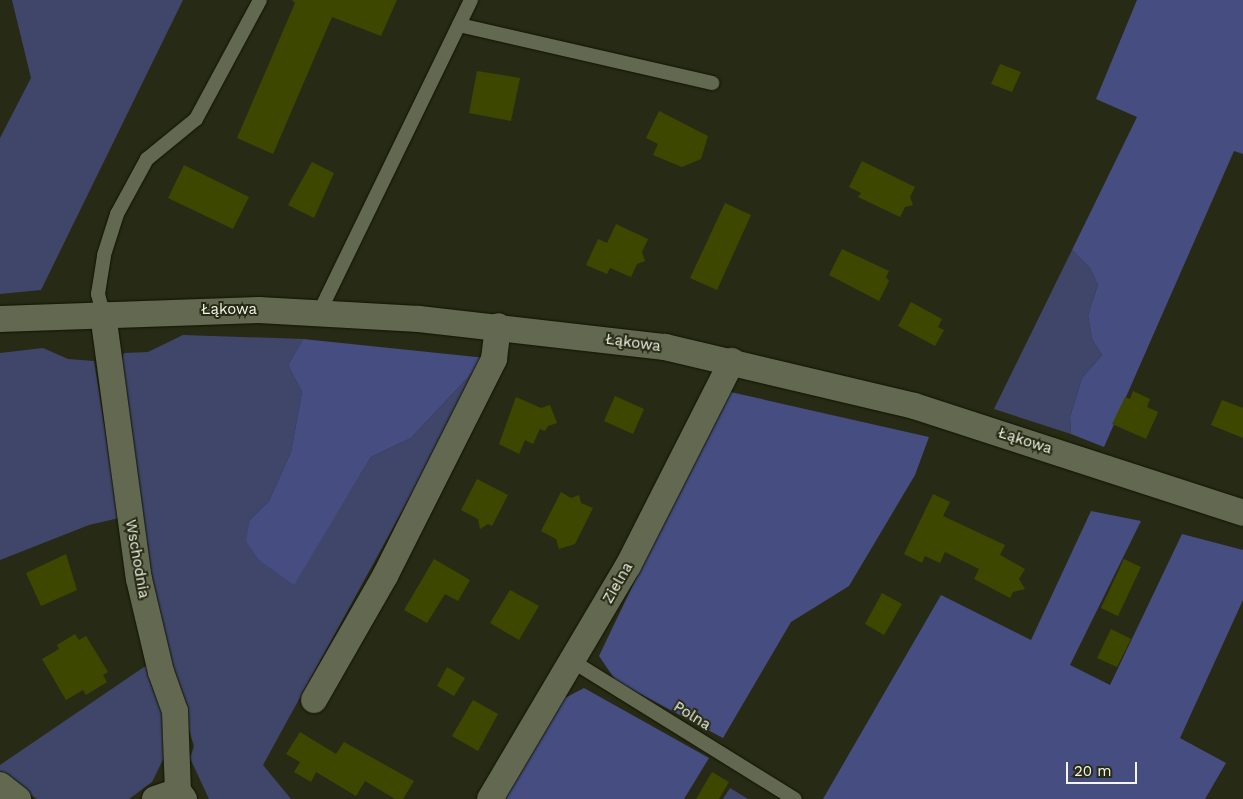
<!DOCTYPE html>
<meta charset="utf-8">
<style>
body{margin:0}
#map{position:relative;width:1243px;height:799px;overflow:hidden;background:#272b15;font-family:"Work Sans",sans-serif}
div>[style]{position:absolute}
.green>*{inset:0;background:#404669}
.forest>*{inset:0;background:#454d81}
.building>*{inset:0;background:#3e4700}
.roads{filter:drop-shadow(0 0 1px #101401) drop-shadow(0 0 1px #101401)}
.lane>*{height:14px;margin:-7px;padding:0 7px;transform-origin:7px;border-radius:7px;background:#636850}
.street>*{height:26px;margin:-13px;padding:0 13px;transform-origin:13px;border-radius:13px;background:#636850}
span{translate:-50% -50%;white-space:nowrap;text-align:center;line-height:1.15;-webkit-text-stroke:4px #272b15;paint-order:stroke}
.street-label{font-size:15px;color:#f3f6e8}
.scale{position:absolute;left:1066px;top:762px;width:71px;height:22px;box-sizing:border-box;border:2px solid #f3f6e8;border-top:0;padding-left:6px;font-size:15px;line-height:18px;white-space:nowrap;color:#f3f6e8;-webkit-text-stroke:4px #272b15;paint-order:stroke}
</style>
<div id="map">
<div class="green">
<i style="clip-path:polygon(12px 0,183px 0,41px 290px,0 294px,0 138px,31px 78px)"></i>
<i style="clip-path:polygon(1072px 250px,1090px 268px,1098px 285px,1088px 315px,1092px 339px,1102px 355px,1082px 378px,1070px 417px,1071px 434px,994px 409px)"></i>
<i style="clip-path:polygon(183px 335px,303px 339px,288px 365px,302px 392px,291px 452px,269px 501px,250px 520px,294px 584px,371px 457px,411px 438px,486px 358px,263px 765px,291px 799px,209px 799px,190px 758px,194px 746px,171px 672px,135px 491px,118px 373px,124px 353px,148px 352px)"></i>
<i style="clip-path:polygon(43px 348px,68px 359px,94px 361px,119px 518px,89px 525px,0 560px,0 353px)"></i>
<i style="clip-path:polygon(147px 665px,172px 741px,152px 782px,129px 799px,37px 799px,0 774px,0 765px)"></i>
<i style="clip-path:polygon(730px 788px,748px 799px,723px 799px)"></i>
</div>
<div class="forest">
<i style="clip-path:polygon(1137px 0,1243px 0,1243px 154px,1234px 151px,1104px 447px,1071px 434px,1070px 417px,1082px 378px,1102px 355px,1092px 339px,1088px 315px,1098px 285px,1090px 268px,1072px 250px,1137px 117px,1096px 99px)"></i>
<i style="clip-path:polygon(303px 339px,486px 358px,411px 438px,371px 457px,294px 585px,259px 560px,246px 541px,250px 520px,269px 501px,291px 452px,302px 392px,288px 365px)"></i>
<i style="clip-path:polygon(726px 391px,929px 437px,915px 475px,849px 586px,791px 622px,723px 738px,616px 681px,599px 656px)"></i>
<i style="clip-path:polygon(1091px 511px,1141px 521px,1070px 665px,1110px 685px,1182px 534px,1243px 550px,1243px 600px,1180px 738px,1226px 763px,1205px 799px,823px 799px,941px 595px,1031px 640px)"></i>
<i style="clip-path:polygon(584px 688px,709px 758px,684px 799px,504px 799px,565px 698px)"></i>
</div>
<div class="building">
<i style="clip-path:polygon(292px 0,397px 0,381px 36px,332px 17px,273px 154px,237px 138px,295px 3px)"></i>
<i style="clip-path:polygon(1000px 64px,1021px 72px,1012px 92px,991px 84px)"></i>
<i style="clip-path:polygon(477px 71px,520px 78px,511px 121px,469px 113px)"></i>
<i style="clip-path:polygon(659px 111px,708px 136px,701px 159px,682px 167px,653px 155px,658px 144px,646px 138px)"></i>
<i style="clip-path:polygon(862px 161px,915px 187px,910px 197px,913px 205px,905px 207px,900px 217px,858px 197px,861px 193px,849px 187px)"></i>
<i style="clip-path:polygon(312px 162px,334px 173px,314px 218px,288px 205px)"></i>
<i style="clip-path:polygon(184px 165px,249px 197px,233px 229px,168px 198px)"></i>
<i style="clip-path:polygon(725px 203px,751px 215px,717px 290px,690px 278px)"></i>
<i style="clip-path:polygon(616px 224px,648px 239px,642px 252px,645px 261px,637px 264px,631px 277px,610px 268px,607px 274px,586px 265px,598px 239px,607px 243px)"></i>
<i style="clip-path:polygon(842px 249px,889px 271px,886px 277px,889px 281px,879px 301px,829px 275px)"></i>
<i style="clip-path:polygon(911px 302px,942px 319px,938px 327px,944px 330px,935px 346px,898px 326px)"></i>
<i style="clip-path:polygon(1133px 391px,1150px 399px,1147px 407px,1158px 412px,1146px 439px,1112px 424px,1125px 397px,1130px 399px)"></i>
<i style="clip-path:polygon(615px 396px,644px 409px,633px 434px,604px 421px)"></i>
<i style="clip-path:polygon(516px 397px,541px 408px,550px 405px,557px 423px,548px 426px,545px 431px,540px 429px,533px 444px,525px 440px,519px 454px,499px 444px)"></i>
<i style="clip-path:polygon(1222px 400px,1243px 408px,1243px 438px,1211px 425px)"></i>
<i style="clip-path:polygon(477px 479px,508px 495px,492px 526px,488px 524px,480px 529px,478px 519px,461px 510px)"></i>
<i style="clip-path:polygon(561px 492px,571px 498px,579px 495px,581px 503px,593px 508px,575px 544px,559px 549px,556px 539px,541px 531px)"></i>
<i style="clip-path:polygon(933px 494px,950px 502px,943px 516px,1005px 545px,1000px 555px,1025px 569px,1019px 579px,1025px 589px,1013px 592px,1010px 598px,974px 579px,979px 569px,945px 552px,940px 563px,925px 556px,922px 563px,904px 554px)"></i>
<i style="clip-path:polygon(66px 554px,77px 590px,41px 606px,26px 573px)"></i>
<i style="clip-path:polygon(434px 559px,470px 580px,458px 601px,445px 594px,427px 623px,404px 610px)"></i>
<i style="clip-path:polygon(1124px 559px,1141px 567px,1118px 616px,1101px 608px)"></i>
<i style="clip-path:polygon(510px 590px,539px 606px,519px 640px,490px 623px)"></i>
<i style="clip-path:polygon(882px 593px,902px 604px,884px 635px,865px 624px)"></i>
<i style="clip-path:polygon(1111px 629px,1131px 639px,1117px 667px,1097px 658px)"></i>
<i style="clip-path:polygon(75px 634px,79px 640px,86px 636px,108px 672px,103px 675px,107px 682px,86px 695px,83px 690px,66px 700px,42px 659px,59px 649px,57px 645px)"></i>
<i style="clip-path:polygon(447px 667px,465px 678px,454px 696px,437px 686px)"></i>
<i style="clip-path:polygon(473px 700px,498px 714px,478px 751px,452px 736px)"></i>
<i style="clip-path:polygon(300px 732px,336px 754px,344px 742px,414px 781px,403px 799px,395px 799px,365px 781px,356px 796px,316px 772px,311px 782px,294px 772px,300px 762px,286px 754px)"></i>
<i style="clip-path:polygon(712px 772px,729px 782px,719px 799px,696px 799px)"></i>
</div>
<div class="roads">
<div class="lane">
<i style="left:459px;top:25px;width:260px;rotate:12.9deg"></i>
<i style="left:319px;top:313px;width:348px;rotate:-64.1deg"></i>
<i style="left:103px;top:314px;width:21px;rotate:-104deg"></i>
<i style="left:98px;top:294px;width:39px;rotate:-81deg"></i>
<i style="left:104px;top:255px;width:43px;rotate:-72.4deg"></i>
<i style="left:117px;top:214px;width:63px;rotate:-61.4deg"></i>
<i style="left:147px;top:159px;width:63px;rotate:-39.2deg"></i>
<i style="left:196px;top:119px;width:135px;rotate:-61.7deg"></i>
<i style="left:572px;top:661px;width:262px;rotate:31.8deg"></i>
</div>
<div class="street">
<i style="left:103px;top:314px;width:267px;rotate:82.3deg"></i>
<i style="left:139px;top:579px;width:96px;rotate:76.7deg"></i>
<i style="left:161px;top:672px;width:41px;rotate:70.3deg"></i>
<i style="left:175px;top:711px;width:80px;rotate:87.9deg"></i>
<i style="left:178px;top:791px;width:10px;rotate:53deg"></i>
<i style="left:0;top:319px;width:259px;rotate:-2deg"></i>
<i style="left:259px;top:310px;width:160px;rotate:3.2deg"></i>
<i style="left:419px;top:319px;width:248px;rotate:6.5deg"></i>
<i style="left:665px;top:347px;width:256px;rotate:13.3deg"></i>
<i style="left:914px;top:406px;width:346px;rotate:18deg"></i>
<i style="left:314px;top:700px;width:143px;rotate:-60.2deg"></i>
<i style="left:385px;top:576px;width:243px;rotate:-63.3deg"></i>
<i style="left:494px;top:359px;width:33px;rotate:-83deg"></i>
<i style="left:0;top:785px;width:23px;rotate:38deg"></i>
<i style="left:155px;top:799px;width:24px;rotate:-19deg"></i>
<i style="left:490px;top:799px;width:271px;rotate:-59.4deg"></i>
<i style="left:628px;top:566px;width:230px;rotate:-63.1deg"></i>
</div>
</div>
<div class="street-label">
<span style="left:229px;top:310px">Łąkowa</span>
<span style="left:633px;top:343px;rotate:8deg">Łąkowa</span>
<span style="left:1025px;top:441px;rotate:18deg">Łąkowa</span>
<span style="left:137px;top:559px;rotate:80deg">Wschodnia</span>
<span style="left:618px;top:583px;rotate:-60deg">Zielna</span>
<span style="left:692px;top:716px;rotate:32deg">Polna</span>
</div>
<div class="scale">20 m</div>
</div>
